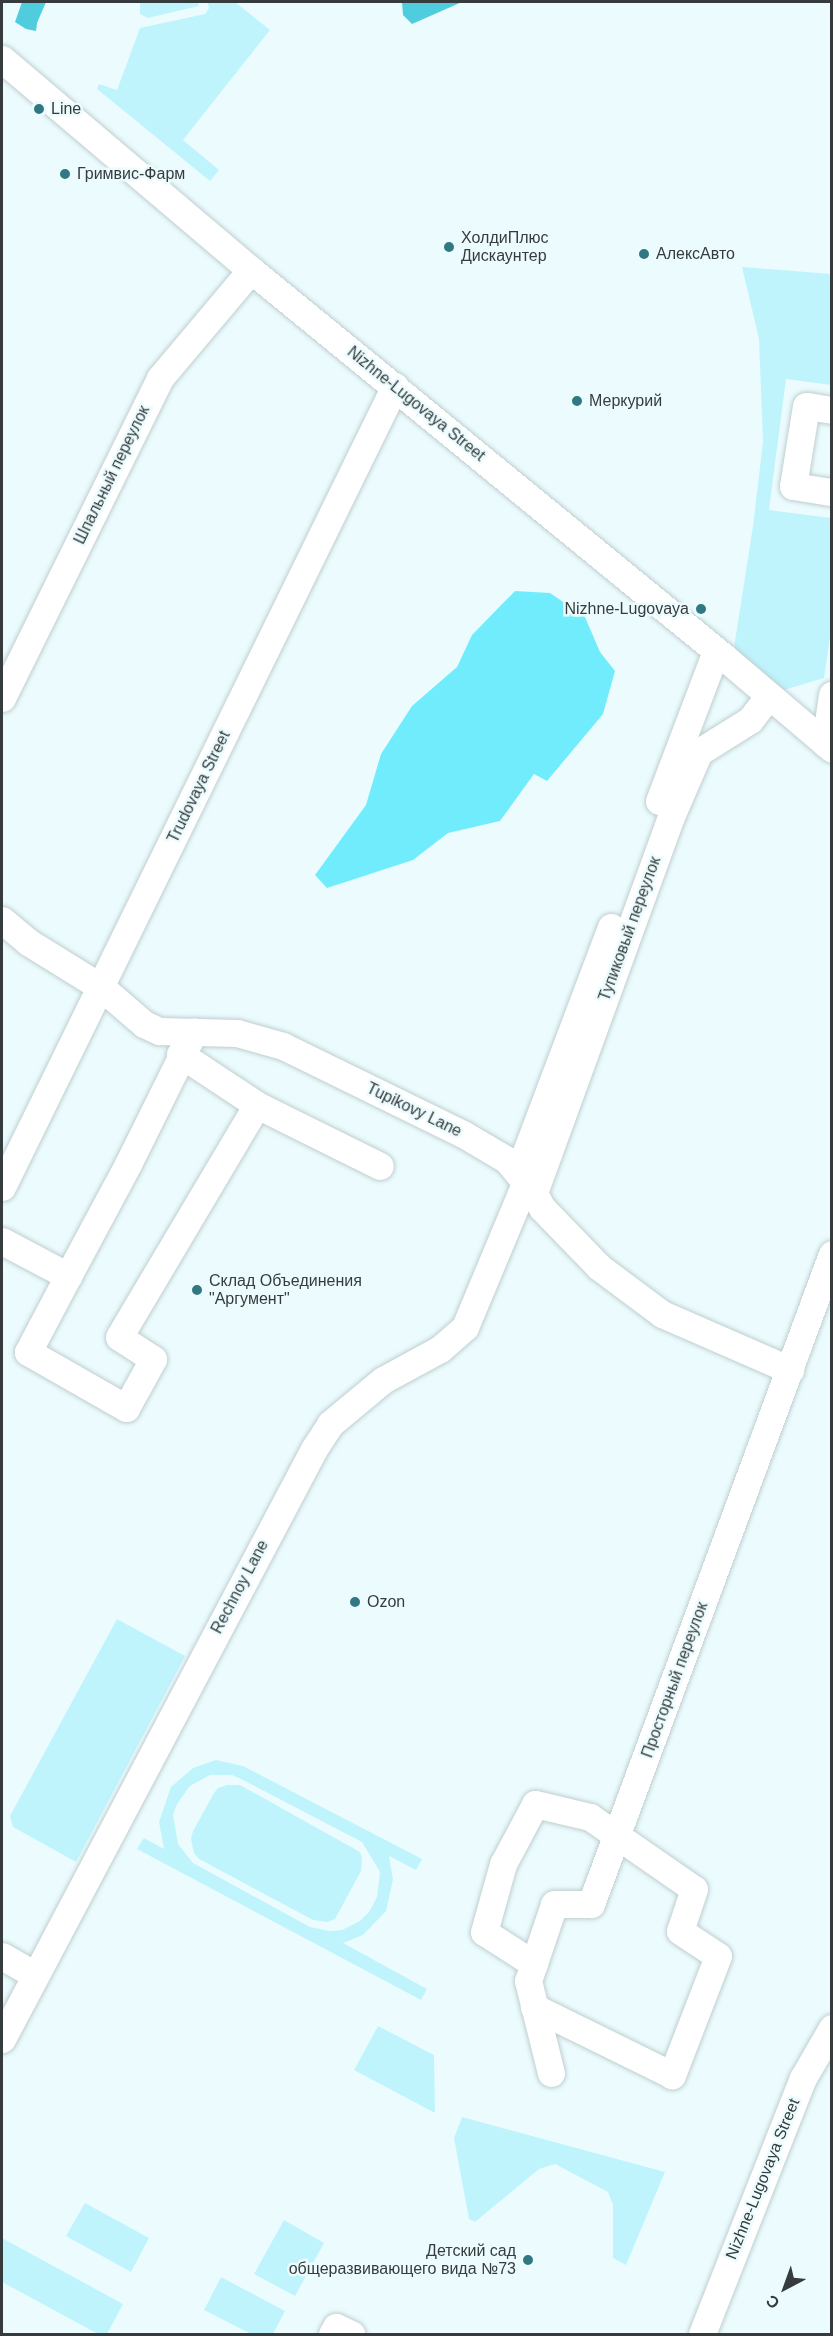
<!DOCTYPE html>
<meta charset="utf-8">
<style>
body{margin:0}
#map{position:relative;width:833px;height:2336px;overflow:hidden;background:#ecfcfe;font-family:Helvetica,sans-serif}
div>[style]{position:absolute}
.green>*{inset:0;background:#bff4fd}
.forest>*{inset:0;background:#4fcdde}
.water>*{inset:0;background:#71ecfd}
.roads{filter:drop-shadow(0 0 2px #bfced0) drop-shadow(0 0 2px #bfced0)}
.minor>*{height:27px;margin:-13.5px;padding:0 13.5px;transform-origin:13.5px;border-radius:13.5px;background:#fff}
.dots>*{width:16px;height:16px;translate:-50% -50%;box-sizing:border-box;border:3px solid #ecfcfe;border-radius:50%}
span{translate:-50% -50%;white-space:nowrap;text-align:center;line-height:1.15;-webkit-text-stroke:5px #ecfcfe;paint-order:stroke}
.poi-label{font-size:16px;color:#363c3d}
.left{translate:0 -50%;text-align:left}
.right{translate:-100% -50%;text-align:right}
.street-label{font-size:16px;color:#363c3d}
.frame{position:absolute;inset:0;border:3px solid #363c3d;pointer-events:none}
.north{position:absolute;left:755px;top:2258px;width:60px;height:60px;-webkit-text-stroke:4px #ecfcfe;paint-order:stroke;rotate:221deg;font-size:16px;font-weight:700;line-height:24px;text-align:center;color:#363c3d}
.north::after{content:'';display:block;margin:auto;width:21px;height:27px;background:#363c3d;clip-path:polygon(50% 0,100% 100%,50% 72%,0 100%)}
</style>
<div id="map">
<div class="green">
<i style="clip-path:polygon(140px 2px,198px 2px,199px 6px,148px 18px,140px 14px)"></i>
<i style="clip-path:polygon(207px 2px,235px 2px,270px 30px,183px 140px,219px 170px,210px 181px,97px 89px,99px 84px,117px 90px,140px 28px,205px 14px,209px 8px)"></i>
<i style="clip-path:polygon(742px 267px,831px 274px,831px 385px,786px 379px,769px 510px,831px 518px,832px 623px,824px 678px,784px 690px,733px 654px,753px 526px,763px 442px,759px 339px)"></i>
<i style="clip-path:polygon(117px 1619px,185px 1656px,76px 1862px,13px 1827px,10px 1816px)"></i>
<i style="clip-path:polygon(evenodd,216px 1760px,243px 1766px,422px 1859px,416px 1870px,389px 1856px,393px 1879px,386px 1911px,363px 1935px,343px 1943px,427px 1989px,421px 2000px,137px 1849px,144px 1838px,164px 1849px,159px 1822px,171px 1787px,193px 1768px,216px 1760px,210px 1775px,232px 1775px,241px 1779px,362px 1842px,380px 1872px,377px 1897px,369px 1912px,360px 1921px,342px 1930px,329px 1931px,310px 1927px,193px 1863px,178px 1844px,173px 1815px,177px 1804px,190px 1786px,210px 1775px)"></i>
<i style="clip-path:polygon(227px 1785px,240px 1785px,360px 1852px,362px 1858px,361px 1871px,335px 1919px,328px 1922px,313px 1920px,199px 1859px,194px 1853px,191px 1839px,193px 1831px,214px 1793px,218px 1788px)"></i>
<i style="clip-path:polygon(378px 2026px,434px 2055px,435px 2113px,354px 2070px)"></i>
<i style="clip-path:polygon(462px 2117px,665px 2172px,626px 2265px,613px 2258px,613px 2205px,608px 2192px,555px 2164px,539px 2169px,475px 2222px,469px 2219px,454px 2138px)"></i>
<i style="clip-path:polygon(85px 2203px,149px 2238px,131px 2272px,66px 2236px)"></i>
<i style="clip-path:polygon(284px 2220px,324px 2243px,295px 2296px,254px 2274px)"></i>
<i style="clip-path:polygon(2px 2238px,123px 2304px,107px 2334px,98px 2334px,2px 2282px)"></i>
<i style="clip-path:polygon(221px 2277px,285px 2311px,273px 2334px,251px 2334px,204px 2310px)"></i>
</div>
<div class="forest">
<i style="clip-path:polygon(22px 2px,46px 2px,37px 23px,36px 31px,26px 29px,15px 22px)"></i>
<i style="clip-path:polygon(402px 2px,462px 2px,412px 24px,403px 15px)"></i>
</div>
<div class="water">
<i style="clip-path:polygon(515px 591px,550px 593px,585px 617px,600px 652px,615px 671px,603px 714px,547px 781px,534px 774px,500px 821px,448px 833px,413px 860px,327px 888px,315px 875px,366px 805px,381px 754px,412px 706px,457px 667px,472px 635px)"></i>
</div>
<div class="roads">
<div class="minor">
<i style="left:2px;top:59px;width:326px;rotate:40.3deg"></i>
<i style="left:251px;top:270px;width:611px;rotate:39.29deg"></i>
<i style="left:724px;top:657px;width:142px;rotate:40.4deg"></i>
<i style="left:832px;top:410px;width:26px;rotate:-171deg"></i>
<i style="left:806px;top:406px;width:81px;rotate:99.2deg"></i>
<i style="left:793px;top:486px;width:39px;rotate:9deg"></i>
<i style="left:2px;top:698px;width:357px;rotate:-63.7deg"></i>
<i style="left:160px;top:378px;width:141px;rotate:-49.9deg"></i>
<i style="left:825px;top:743px;width:49px;rotate:-81.7deg"></i>
<i style="left:659px;top:801px;width:160px;rotate:-69.2deg"></i>
<i style="left:2px;top:920px;width:34px;rotate:40deg"></i>
<i style="left:28px;top:942px;width:86px;rotate:31.7deg"></i>
<i style="left:101px;top:987px;width:57px;rotate:40.7deg"></i>
<i style="left:144px;top:1024px;width:17px;rotate:25deg"></i>
<i style="left:159px;top:1031px;width:78px;rotate:1.5deg"></i>
<i style="left:237px;top:1033px;width:48px;rotate:15.8deg"></i>
<i style="left:283px;top:1046px;width:200px;rotate:26.1deg"></i>
<i style="left:463px;top:1134px;width:51px;rotate:30.6deg"></i>
<i style="left:507px;top:1160px;width:43px;rotate:50.7deg"></i>
<i style="left:534px;top:1193px;width:17px;rotate:62deg"></i>
<i style="left:542px;top:1208px;width:82px;rotate:46deg"></i>
<i style="left:599px;top:1267px;width:79px;rotate:36.7deg"></i>
<i style="left:662px;top:1314px;width:140px;rotate:23.6deg"></i>
<i style="left:180px;top:1054px;width:92px;rotate:33.5deg"></i>
<i style="left:257px;top:1105px;width:137px;rotate:26.4deg"></i>
<i style="left:518px;top:1173px;width:263px;rotate:-69.3deg"></i>
<i style="left:2px;top:1187px;width:892px;rotate:-63.87deg"></i>
<i style="left:534px;top:1193px;width:398px;rotate:-70deg"></i>
<i style="left:670px;top:819px;width:73px;rotate:-66.6deg"></i>
<i style="left:699px;top:752px;width:60px;rotate:-32.1deg"></i>
<i style="left:750px;top:720px;width:31px;rotate:-52deg"></i>
<i style="left:2px;top:1241px;width:75px;rotate:27.9deg"></i>
<i style="left:68px;top:1276px;width:86px;rotate:117.8deg"></i>
<i style="left:28px;top:1352px;width:113px;rotate:29.7deg"></i>
<i style="left:126px;top:1408px;width:56px;rotate:-61.1deg"></i>
<i style="left:153px;top:1359px;width:40px;rotate:-147.1deg"></i>
<i style="left:119px;top:1337px;width:270px;rotate:-59.3deg"></i>
<i style="left:68px;top:1276px;width:127px;rotate:-61.8deg"></i>
<i style="left:128px;top:1164px;width:148px;rotate:-63.6deg"></i>
<i style="left:2px;top:1956px;width:38px;rotate:30deg"></i>
<i style="left:534px;top:1964px;width:59px;rotate:-147.4deg"></i>
<i style="left:484px;top:1932px;width:71px;rotate:-74.4deg"></i>
<i style="left:503px;top:1864px;width:68px;rotate:-61.9deg"></i>
<i style="left:535px;top:1804px;width:57px;rotate:13.3deg"></i>
<i style="left:590px;top:1817px;width:126px;rotate:34.7deg"></i>
<i style="left:694px;top:1889px;width:44px;rotate:108.4deg"></i>
<i style="left:680px;top:1931px;width:45px;rotate:33.3deg"></i>
<i style="left:718px;top:1956px;width:128px;rotate:111.1deg"></i>
<i style="left:672px;top:2075px;width:154px;rotate:-153.8deg"></i>
<i style="left:2px;top:2039px;width:667px;rotate:-62.13deg"></i>
<i style="left:314px;top:1449px;width:30px;rotate:-57deg"></i>
<i style="left:330px;top:1424px;width:69px;rotate:-39.7deg"></i>
<i style="left:383px;top:1380px;width:65px;rotate:-28.5deg"></i>
<i style="left:440px;top:1349px;width:33px;rotate:-41deg"></i>
<i style="left:465px;top:1327px;width:158px;rotate:-67.3deg"></i>
<i style="left:551px;top:2073px;width:95px;rotate:-104deg"></i>
<i style="left:528px;top:1981px;width:81px;rotate:-71.3deg"></i>
<i style="left:554px;top:1904px;width:37px"></i>
<i style="left:591px;top:1904px;width:693px;rotate:-69.66deg"></i>
<i style="left:332px;top:2334px;width:8px;rotate:-60deg"></i>
<i style="left:336px;top:2327px;width:17px;rotate:25deg"></i>
<i style="left:702px;top:2334px;width:275px;rotate:-68.5deg"></i>
<i style="left:803px;top:2078px;width:58px;rotate:-59.9deg"></i>
</div>
</div>
<div class="dots">
<i style="left:39px;top:109px;background:#317882"></i>
<i style="left:65px;top:174px;background:#317882"></i>
<i style="left:449px;top:247px;background:#317882"></i>
<i style="left:644px;top:254px;background:#317882"></i>
<i style="left:577px;top:401px;background:#317882"></i>
<i style="left:701px;top:609px;background:#317882"></i>
<i style="left:197px;top:1290px;background:#317882"></i>
<i style="left:355px;top:1602px;background:#317882"></i>
<i style="left:528px;top:2260px;background:#317882"></i>
</div>
<div class="poi-label">
<span class="left" style="left:51px;top:109px">Line</span>
<span class="left" style="left:77px;top:174px">Гримвис-Фарм</span>
<span class="left" style="left:461px;top:247px">ХолдиПлюс<br>Дискаунтер</span>
<span class="left" style="left:656px;top:254px">АлексАвто</span>
<span class="left" style="left:589px;top:401px">Меркурий</span>
<span class="right" style="left:689px;top:609px">Nizhne-Lugovaya</span>
<span class="left" style="left:209px;top:1290px">Склад Объединения<br>"Аргумент"</span>
<span class="left" style="left:367px;top:1602px">Ozon</span>
<span class="right" style="left:516px;top:2260px">Детский сад<br>общеразвивающего вида №73</span>
</div>
<div class="street-label">
<span style="left:416px;top:404px;rotate:39deg">Nizhne-Lugovaya Street</span>
<span style="left:112px;top:475px;rotate:-64deg">Шпальный переулок</span>
<span style="left:199px;top:787px;rotate:-64deg">Trudovaya Street</span>
<span style="left:630px;top:929px;rotate:-70deg">Тупиковый переулок</span>
<span style="left:414px;top:1110px;rotate:26deg">Tupikovy Lane</span>
<span style="left:240px;top:1587px;rotate:-62deg">Rechnoy Lane</span>
<span style="left:675px;top:1680px;rotate:-70deg">Просторный переулок</span>
<span style="left:763px;top:2179px;rotate:-68deg">Nizhne-Lugovaya Street</span>
</div>
<div class="frame"></div>
<div class="north">С</div>
</div>
